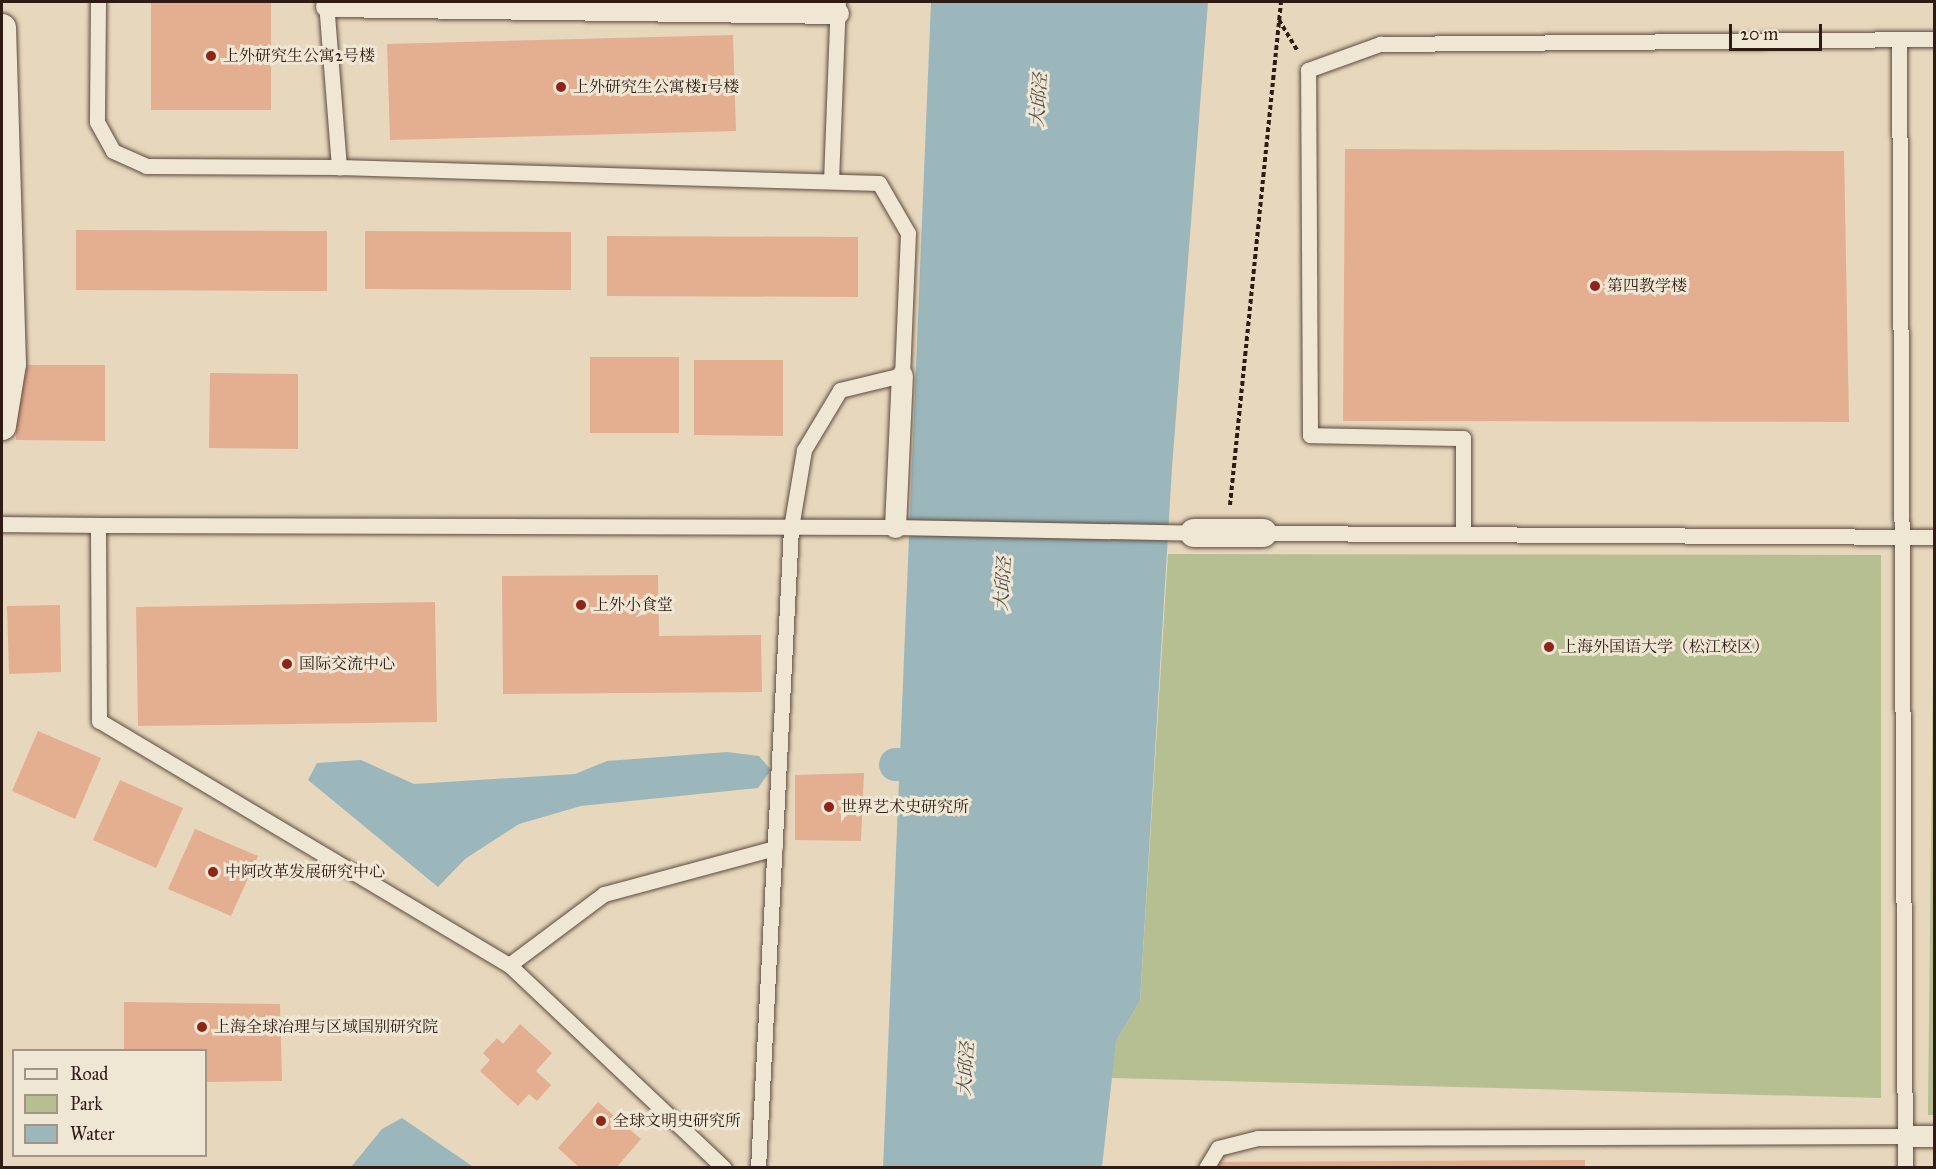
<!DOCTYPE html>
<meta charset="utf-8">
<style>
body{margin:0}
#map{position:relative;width:1936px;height:1169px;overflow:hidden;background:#e7d8bd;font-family:"IM FELL Great Primer","Noto Serif SC",serif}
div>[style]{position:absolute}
.green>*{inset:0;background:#b5bf92}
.water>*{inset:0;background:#9bb7bc}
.canal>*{height:33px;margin:-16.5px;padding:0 16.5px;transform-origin:16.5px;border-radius:16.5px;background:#9bb7bc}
.building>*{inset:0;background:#e4ae90}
.path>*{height:4px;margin-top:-2px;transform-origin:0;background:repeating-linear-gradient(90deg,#2e1b14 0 4.5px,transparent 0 7.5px)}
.roads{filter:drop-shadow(0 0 2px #5c4a3e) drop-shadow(0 0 2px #5c4a3e)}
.service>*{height:15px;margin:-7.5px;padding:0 7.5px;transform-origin:7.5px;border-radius:7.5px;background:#efe6d4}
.pedestrian>*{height:21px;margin:-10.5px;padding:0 10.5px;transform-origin:10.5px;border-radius:10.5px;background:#efe6d4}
.minor>*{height:28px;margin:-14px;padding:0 14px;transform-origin:14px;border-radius:14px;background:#efe6d4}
.dots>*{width:16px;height:16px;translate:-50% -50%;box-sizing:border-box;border:3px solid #efe6d4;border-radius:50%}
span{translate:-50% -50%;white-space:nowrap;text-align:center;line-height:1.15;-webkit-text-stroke:6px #efe6d4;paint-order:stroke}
.poi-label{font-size:16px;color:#2e1b14}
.left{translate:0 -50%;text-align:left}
.water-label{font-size:18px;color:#4f4a46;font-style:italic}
.frame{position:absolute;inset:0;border:3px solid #2e1b14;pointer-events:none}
.legend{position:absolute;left:12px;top:1049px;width:195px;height:108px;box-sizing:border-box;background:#efe6d4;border:2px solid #a29587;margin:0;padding:8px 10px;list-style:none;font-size:18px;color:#2e1b14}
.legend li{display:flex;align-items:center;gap:12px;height:30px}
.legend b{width:30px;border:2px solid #a29587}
.scale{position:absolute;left:1729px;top:24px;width:93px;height:27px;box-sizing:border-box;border:3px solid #2e1b14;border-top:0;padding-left:8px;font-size:18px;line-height:21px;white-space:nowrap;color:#2e1b14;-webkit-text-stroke:4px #efe6d4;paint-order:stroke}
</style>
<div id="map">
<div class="green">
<i style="clip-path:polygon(1168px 554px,1881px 555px,1881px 1098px,1111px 1078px,1116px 1041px,1140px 1001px)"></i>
<i style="clip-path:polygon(1934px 568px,1934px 1115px,1928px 1115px)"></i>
</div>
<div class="water">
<i style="clip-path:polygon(931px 2px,1208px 2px,1172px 468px,1140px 1001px,1116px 1041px,1102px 1167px,883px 1168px)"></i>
<i style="clip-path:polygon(727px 752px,759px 756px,771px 770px,758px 788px,581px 806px,519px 824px,465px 859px,438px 887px,308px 780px,317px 763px,361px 760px,414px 784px,575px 774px,607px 761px)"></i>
<i style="clip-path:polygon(402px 1118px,472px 1166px,474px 1167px,351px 1167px,382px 1129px)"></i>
</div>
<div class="canal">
<i style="left:895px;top:764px;width:4px"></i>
</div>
<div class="building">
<i style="clip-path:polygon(151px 2px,271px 2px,271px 110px,151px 110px)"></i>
<i style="clip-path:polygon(733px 35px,736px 131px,390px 140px,387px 44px)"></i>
<i style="clip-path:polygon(1345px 149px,1844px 151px,1849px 422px,1343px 421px)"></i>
<i style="clip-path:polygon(76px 230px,327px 231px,327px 291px,76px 290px)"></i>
<i style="clip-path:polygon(365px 231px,571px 232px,571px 290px,365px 289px)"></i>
<i style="clip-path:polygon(607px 236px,858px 237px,858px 297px,607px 296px)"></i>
<i style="clip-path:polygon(590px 357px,679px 357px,679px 433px,590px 433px)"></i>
<i style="clip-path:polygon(694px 360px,783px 360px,783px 436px,694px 435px)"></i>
<i style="clip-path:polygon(17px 365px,105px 365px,105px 441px,16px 440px)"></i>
<i style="clip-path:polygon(210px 373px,298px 374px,298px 449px,209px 448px)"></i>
<i style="clip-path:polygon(658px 575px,659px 636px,761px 635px,762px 692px,503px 694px,502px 576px)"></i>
<i style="clip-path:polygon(435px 602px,437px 722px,138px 726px,136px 607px)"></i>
<i style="clip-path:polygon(60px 605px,61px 672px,9px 674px,7px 606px)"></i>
<i style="clip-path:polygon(38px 731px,101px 758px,75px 819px,12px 791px)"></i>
<i style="clip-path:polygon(864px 773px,861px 841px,795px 840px,795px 775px)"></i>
<i style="clip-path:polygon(120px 780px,183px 808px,156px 868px,93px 840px)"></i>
<i style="clip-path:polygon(195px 829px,258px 856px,231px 916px,168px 889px)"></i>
<i style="clip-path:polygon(124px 1002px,280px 1004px,282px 1081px,206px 1082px,206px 1050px,124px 1050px)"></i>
<i style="clip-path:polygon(520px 1024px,552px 1053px,536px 1071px,551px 1085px,537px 1101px,529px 1094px,518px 1106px,480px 1071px,490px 1060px,483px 1053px,497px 1038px,503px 1044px)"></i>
<i style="clip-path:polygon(598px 1102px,641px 1139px,616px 1168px,580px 1168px,558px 1148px)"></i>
<i style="clip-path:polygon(1585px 1160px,1585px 1168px,1213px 1168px,1213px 1162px)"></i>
</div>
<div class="path">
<i style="left:1279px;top:20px;width:35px;rotate:59deg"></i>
<i style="left:1230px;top:505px;width:506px;rotate:-84.21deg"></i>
</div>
<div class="roads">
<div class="service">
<i style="left:98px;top:2px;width:120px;rotate:90.5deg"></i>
<i style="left:97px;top:122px;width:33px;rotate:61deg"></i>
<i style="left:113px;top:151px;width:36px;rotate:24deg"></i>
<i style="left:146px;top:166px;width:193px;rotate:0.3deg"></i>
<i style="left:339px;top:167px;width:540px;rotate:1.7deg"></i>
<i style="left:879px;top:183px;width:58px;rotate:59.9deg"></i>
<i style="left:908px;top:233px;width:142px;rotate:92.4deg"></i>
<i style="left:902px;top:375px;width:64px;rotate:166.4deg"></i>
<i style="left:840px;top:390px;width:70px;rotate:121deg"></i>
<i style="left:804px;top:450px;width:79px;rotate:99.5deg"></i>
<i style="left:791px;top:528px;width:641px;rotate:92.95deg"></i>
<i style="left:326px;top:2px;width:166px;rotate:85.5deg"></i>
<i style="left:1899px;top:40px;width:1128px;rotate:89.7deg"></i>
<i style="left:831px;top:181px;width:179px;rotate:-87.8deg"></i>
<i style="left:2px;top:524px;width:96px;rotate:0.6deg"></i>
<i style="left:1263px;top:533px;width:671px;rotate:0.34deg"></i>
<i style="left:1463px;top:533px;width:95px;rotate:-90deg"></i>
<i style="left:1463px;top:438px;width:153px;rotate:-178.9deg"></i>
<i style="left:1310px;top:435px;width:365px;rotate:-90.3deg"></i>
<i style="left:1308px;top:70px;width:77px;rotate:-19.9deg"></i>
<i style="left:1380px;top:44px;width:554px;rotate:-0.52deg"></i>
<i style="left:509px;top:965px;width:119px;rotate:-36.8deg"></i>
<i style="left:604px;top:894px;width:177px;rotate:-15.1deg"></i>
<i style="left:724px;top:1168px;width:296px;rotate:-136.6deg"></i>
<i style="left:509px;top:965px;width:477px;rotate:-149.2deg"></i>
<i style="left:99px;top:721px;width:196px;rotate:-90.3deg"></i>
<i style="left:98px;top:525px;width:797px;rotate:0.14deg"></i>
<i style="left:895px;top:527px;width:299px;rotate:1.1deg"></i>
<i style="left:1206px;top:1168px;width:23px;rotate:-59deg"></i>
<i style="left:1218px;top:1148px;width:41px;rotate:-14deg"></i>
<i style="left:1258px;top:1138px;width:647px;rotate:-0.18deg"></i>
</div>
<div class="pedestrian">
<i style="left:326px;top:6px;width:512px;rotate:0.78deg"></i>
<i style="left:895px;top:527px;width:152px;rotate:-87.4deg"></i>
<i style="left:1905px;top:1136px;width:29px"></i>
</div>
<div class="minor">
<i style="left:2px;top:28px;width:336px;rotate:88.3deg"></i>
<i style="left:12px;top:364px;width:63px;rotate:99.2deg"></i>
<i style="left:1194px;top:533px;width:69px"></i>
</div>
</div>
<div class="dots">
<i style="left:211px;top:56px;background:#8f2418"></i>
<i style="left:561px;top:87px;background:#8f2418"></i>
<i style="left:1595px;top:286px;background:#8f2418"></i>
<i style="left:581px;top:605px;background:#8f2418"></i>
<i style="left:1549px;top:647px;background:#8f2418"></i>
<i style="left:287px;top:664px;background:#8f2418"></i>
<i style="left:829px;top:807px;background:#8f2418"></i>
<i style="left:213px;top:872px;background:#8f2418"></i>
<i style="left:202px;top:1027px;background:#8f2418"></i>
<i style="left:601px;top:1121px;background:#8f2418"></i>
</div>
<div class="poi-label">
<span class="left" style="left:223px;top:56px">上外研究生公寓2号楼</span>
<span class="left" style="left:573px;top:87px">上外研究生公寓楼1号楼</span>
<span class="left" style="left:1607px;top:286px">第四教学楼</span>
<span class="left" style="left:593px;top:605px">上外小食堂</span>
<span class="left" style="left:1561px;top:647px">上海外国语大学（松江校区）</span>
<span class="left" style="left:299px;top:664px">国际交流中心</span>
<span class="left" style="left:841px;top:807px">世界艺术史研究所</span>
<span class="left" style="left:225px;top:872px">中阿改革发展研究中心</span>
<span class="left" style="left:214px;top:1027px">上海全球冶理与区域国别研究院</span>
<span class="left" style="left:613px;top:1121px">全球文明史研究所</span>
</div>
<div class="water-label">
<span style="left:1039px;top:100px;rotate:-86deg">大邱泾</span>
<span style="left:1003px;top:584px;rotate:-86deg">大邱泾</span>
<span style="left:966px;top:1069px;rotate:-86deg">大邱泾</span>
</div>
<div class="frame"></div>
<ul class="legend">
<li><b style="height:8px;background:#efe6d4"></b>Road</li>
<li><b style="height:16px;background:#b5bf92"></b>Park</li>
<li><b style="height:16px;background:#9bb7bc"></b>Water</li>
</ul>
<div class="scale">20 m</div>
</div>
